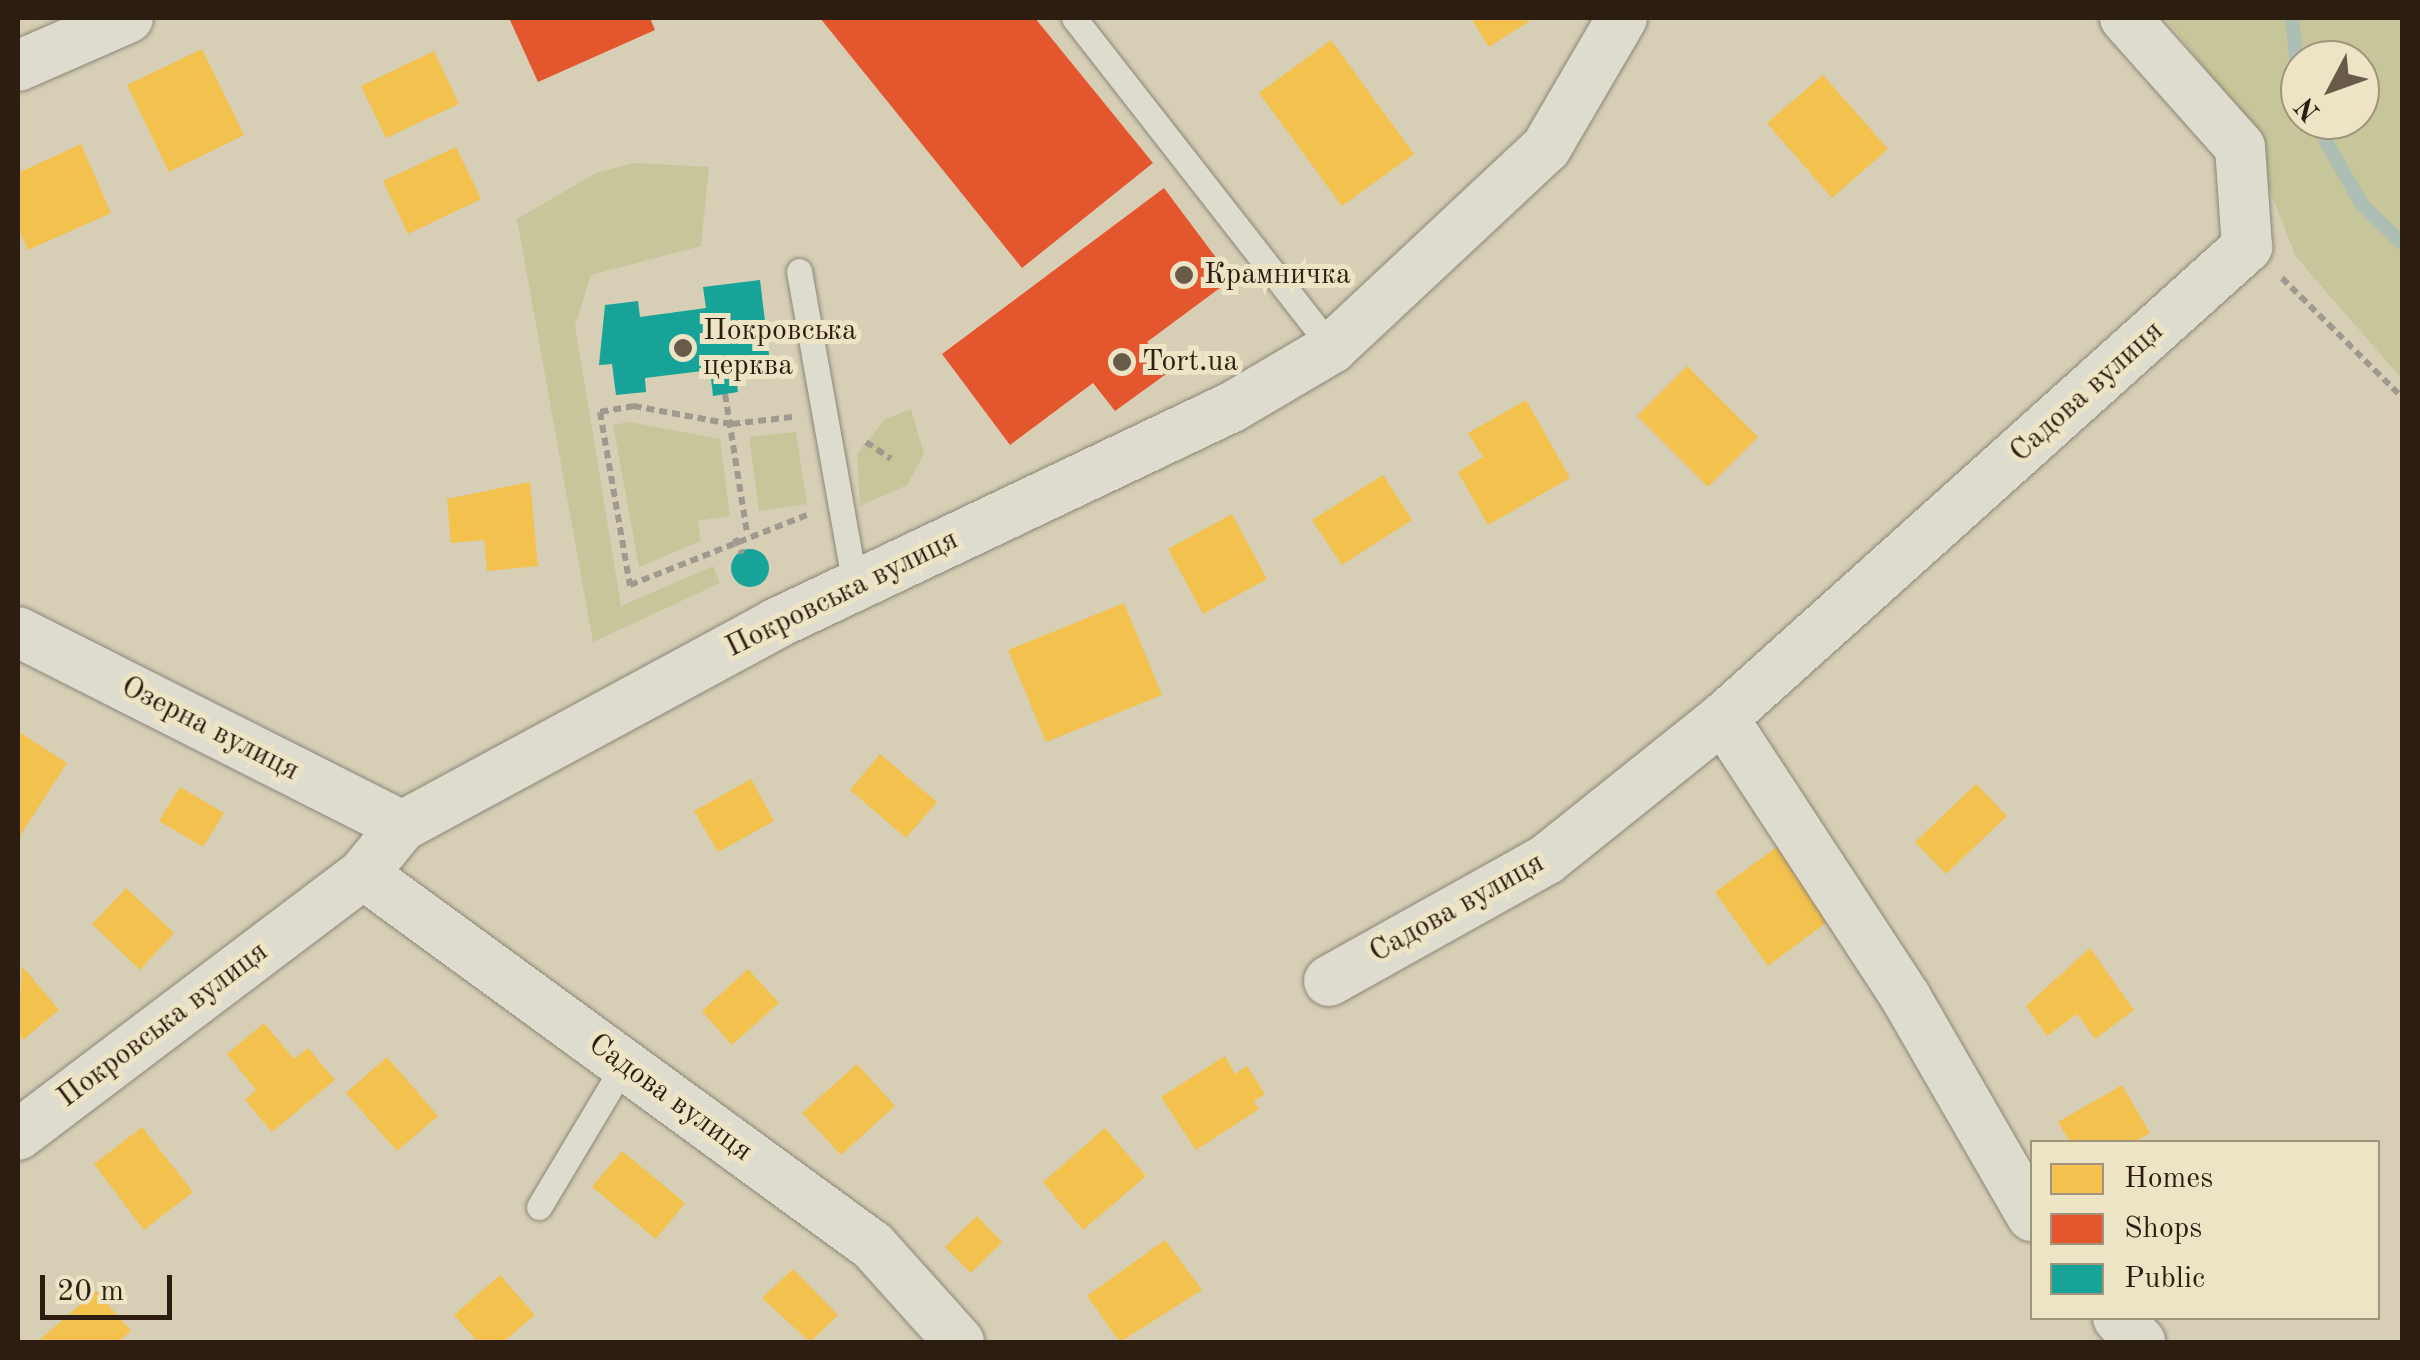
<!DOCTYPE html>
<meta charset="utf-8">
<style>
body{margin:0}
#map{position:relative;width:2420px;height:1360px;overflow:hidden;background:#d6cfb6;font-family:"Old Standard TT",serif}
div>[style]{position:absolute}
.green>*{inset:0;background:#c7c59a}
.homes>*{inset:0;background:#f2c14e}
.shops>*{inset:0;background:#e4572e}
.public>*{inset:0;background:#17a398}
.round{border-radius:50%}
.stream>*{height:14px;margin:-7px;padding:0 7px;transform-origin:7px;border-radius:7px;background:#adbeb5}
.path>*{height:6px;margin-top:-3px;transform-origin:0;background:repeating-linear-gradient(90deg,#9f998f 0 8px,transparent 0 13px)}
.roads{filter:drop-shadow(0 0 2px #8c8576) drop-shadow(0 0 2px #8c8576)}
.lane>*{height:25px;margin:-12.5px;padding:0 12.5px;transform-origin:12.5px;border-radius:12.5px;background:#dedbcf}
.street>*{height:50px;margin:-25px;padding:0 25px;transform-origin:25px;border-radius:25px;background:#dedbcf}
.dots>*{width:28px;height:28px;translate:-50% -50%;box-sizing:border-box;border:5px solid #ede4c6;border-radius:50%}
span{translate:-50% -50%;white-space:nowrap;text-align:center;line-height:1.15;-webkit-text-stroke:10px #ede4c6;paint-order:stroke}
.poi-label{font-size:30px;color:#2d1c10}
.left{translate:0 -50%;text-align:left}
.street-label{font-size:30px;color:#2d1c10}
.frame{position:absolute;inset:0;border:20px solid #2d1c10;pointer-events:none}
.legend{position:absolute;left:2030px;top:1140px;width:350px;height:180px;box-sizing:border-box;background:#ede4c6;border:2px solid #a0947d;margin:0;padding:12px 18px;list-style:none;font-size:30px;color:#2d1c10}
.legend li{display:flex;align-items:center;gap:20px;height:50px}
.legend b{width:50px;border:2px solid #a0947d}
.north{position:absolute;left:2280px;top:40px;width:100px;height:100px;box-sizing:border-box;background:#ede4c6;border:2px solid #a0947d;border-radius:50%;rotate:229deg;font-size:28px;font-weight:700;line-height:40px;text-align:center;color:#2d1c10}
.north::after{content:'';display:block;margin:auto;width:35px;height:45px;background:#685b4a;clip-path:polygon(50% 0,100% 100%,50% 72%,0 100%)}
.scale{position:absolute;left:40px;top:1275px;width:132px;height:45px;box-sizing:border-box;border:5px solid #2d1c10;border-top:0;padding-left:12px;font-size:30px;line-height:35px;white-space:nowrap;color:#2d1c10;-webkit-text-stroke:8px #ede4c6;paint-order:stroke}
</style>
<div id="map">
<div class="green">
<i style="clip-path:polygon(evenodd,2165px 18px,2402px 18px,2402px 379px,2296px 257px,2237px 108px,2165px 18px,2300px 60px,2360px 60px,2360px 120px,2300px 120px,2300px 60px)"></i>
<i style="clip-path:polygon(635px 163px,709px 167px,701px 246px,591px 275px,575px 325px,621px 606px,713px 566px,720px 583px,593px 642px,517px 219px,598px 172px)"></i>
<i style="clip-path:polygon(911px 409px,924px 454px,907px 485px,860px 506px,857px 454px,885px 419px)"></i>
<i style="clip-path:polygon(629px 422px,720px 439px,730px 516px,698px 521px,701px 541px,639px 567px,613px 425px)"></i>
<i style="clip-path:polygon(796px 432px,807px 504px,759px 511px,749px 437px)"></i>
</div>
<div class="homes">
<i style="clip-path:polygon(1471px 18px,1534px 18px,1489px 47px)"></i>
<i style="clip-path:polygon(1331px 40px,1414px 154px,1342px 206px,1259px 93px)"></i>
<i style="clip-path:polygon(202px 49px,244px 135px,169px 172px,127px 85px)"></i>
<i style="clip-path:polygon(434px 51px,459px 104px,386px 138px,361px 86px)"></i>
<i style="clip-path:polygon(1823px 75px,1888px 149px,1832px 198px,1767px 123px)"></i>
<i style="clip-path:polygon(81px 144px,111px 213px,28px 250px,18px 227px,18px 173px)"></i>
<i style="clip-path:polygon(456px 147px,481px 199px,408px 234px,383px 181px)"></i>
<i style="clip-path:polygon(1687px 366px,1758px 437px,1708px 487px,1637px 416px)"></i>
<i style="clip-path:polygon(1526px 400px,1570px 478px,1488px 525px,1458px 472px,1483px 457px,1468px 433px)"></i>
<i style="clip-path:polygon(1383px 475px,1412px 520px,1342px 565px,1312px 520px)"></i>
<i style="clip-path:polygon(530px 482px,538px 566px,487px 571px,484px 540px,451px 543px,447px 499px)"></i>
<i style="clip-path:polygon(1232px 514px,1267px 579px,1203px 614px,1168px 549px)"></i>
<i style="clip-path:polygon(1124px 603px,1162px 695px,1046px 742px,1008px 650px)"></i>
<i style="clip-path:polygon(18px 731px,67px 763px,18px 839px)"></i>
<i style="clip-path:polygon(880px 754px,937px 802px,906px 838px,850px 790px)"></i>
<i style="clip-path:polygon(751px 779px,774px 821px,718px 852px,694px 811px)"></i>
<i style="clip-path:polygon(1976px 784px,2007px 816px,1946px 874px,1915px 842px)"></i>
<i style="clip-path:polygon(180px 787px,224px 813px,203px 847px,159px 821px)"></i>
<i style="clip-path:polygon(1785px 841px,1838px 914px,1768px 966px,1715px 892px)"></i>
<i style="clip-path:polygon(126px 888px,174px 933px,140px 970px,92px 924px)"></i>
<i style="clip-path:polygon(2090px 948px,2134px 1010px,2095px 1039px,2077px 1014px,2047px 1036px,2026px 1006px)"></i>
<i style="clip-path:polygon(22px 966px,59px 1010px,23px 1040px,18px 1033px)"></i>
<i style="clip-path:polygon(748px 969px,779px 1003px,732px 1045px,702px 1011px)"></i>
<i style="clip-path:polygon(264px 1023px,294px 1059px,308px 1048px,335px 1080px,272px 1132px,245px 1100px,256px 1090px,227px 1054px)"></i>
<i style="clip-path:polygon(1225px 1056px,1235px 1074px,1247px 1066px,1265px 1094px,1254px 1101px,1259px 1109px,1196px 1150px,1161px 1097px)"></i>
<i style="clip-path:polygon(387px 1057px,438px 1116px,397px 1151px,346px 1093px)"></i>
<i style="clip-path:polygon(857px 1064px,895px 1106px,841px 1155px,802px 1113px)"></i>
<i style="clip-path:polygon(2122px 1085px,2150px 1133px,2134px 1142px,2070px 1142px,2058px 1122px)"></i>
<i style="clip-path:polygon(142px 1127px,193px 1192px,144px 1230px,94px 1164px)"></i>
<i style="clip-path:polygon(1105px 1128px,1146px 1176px,1083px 1230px,1043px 1182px)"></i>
<i style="clip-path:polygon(622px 1151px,685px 1203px,656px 1239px,592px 1187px)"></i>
<i style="clip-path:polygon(977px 1216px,1002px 1242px,971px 1273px,945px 1247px)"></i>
<i style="clip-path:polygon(1165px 1240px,1202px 1290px,1120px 1342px,1087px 1296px)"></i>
<i style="clip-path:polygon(793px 1269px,838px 1315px,810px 1342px,762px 1298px)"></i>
<i style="clip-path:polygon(500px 1275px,535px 1315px,503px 1342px,478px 1342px,454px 1315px)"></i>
<i style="clip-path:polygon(96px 1291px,131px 1331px,118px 1342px,37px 1342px)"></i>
</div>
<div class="shops">
<i style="clip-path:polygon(509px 18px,650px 18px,655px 30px,538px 82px)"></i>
<i style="clip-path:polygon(820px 18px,1035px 18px,1153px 163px,1022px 268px)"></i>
<i style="clip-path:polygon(1164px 188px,1232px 279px,1147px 342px,1169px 372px,1115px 411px,1093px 383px,1010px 445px,942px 354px)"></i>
</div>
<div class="public">
<i style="clip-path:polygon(760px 280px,770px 363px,735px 367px,738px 392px,713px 396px,710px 370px,645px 378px,646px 392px,616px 395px,612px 364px,599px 365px,605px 305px,638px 301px,640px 317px,706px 308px,703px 287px)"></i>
<i class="round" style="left:731px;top:549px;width:38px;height:38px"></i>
</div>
<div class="stream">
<i style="left:2292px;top:18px;width:77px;rotate:84.1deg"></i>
<i style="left:2314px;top:120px;width:98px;rotate:60.5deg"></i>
<i style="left:2362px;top:205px;width:55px;rotate:43.5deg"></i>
</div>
<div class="path">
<i style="left:2282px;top:278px;width:169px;rotate:44.8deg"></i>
<i style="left:725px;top:394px;width:141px;rotate:81deg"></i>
<i style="left:792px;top:417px;width:61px;rotate:173.5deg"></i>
<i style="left:731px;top:424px;width:99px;rotate:-169.5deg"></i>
<i style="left:634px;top:406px;width:35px;rotate:170deg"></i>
<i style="left:600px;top:412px;width:176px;rotate:80.2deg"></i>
<i style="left:630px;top:585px;width:193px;rotate:-21.6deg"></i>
<i style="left:866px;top:442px;width:30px;rotate:34deg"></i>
<i style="left:735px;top:538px;width:17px;rotate:65deg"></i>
</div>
<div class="roads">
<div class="lane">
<i style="left:1074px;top:18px;width:419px;rotate:52deg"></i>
<i style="left:799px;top:271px;width:320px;rotate:79.9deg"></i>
<i style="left:539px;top:1207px;width:165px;rotate:-59.1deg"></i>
</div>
<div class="street">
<i style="left:18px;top:66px;width:120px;rotate:-23.6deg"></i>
<i style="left:18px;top:632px;width:430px;rotate:26.8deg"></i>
<i style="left:1723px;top:718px;width:334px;rotate:56.8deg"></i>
<i style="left:1906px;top:998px;width:252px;rotate:60deg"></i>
<i style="left:363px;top:874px;width:631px;rotate:36.11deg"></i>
<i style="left:873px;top:1246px;width:129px;rotate:48.1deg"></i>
<i style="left:1329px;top:981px;width:250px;rotate:-29.2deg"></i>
<i style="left:1547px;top:859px;width:226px;rotate:-38.7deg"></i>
<i style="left:1723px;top:718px;width:705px;rotate:-41.95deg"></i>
<i style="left:2247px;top:247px;width:100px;rotate:-94deg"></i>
<i style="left:2240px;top:147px;width:173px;rotate:-131.7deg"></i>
<i style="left:18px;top:1135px;width:433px;rotate:-37.1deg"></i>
<i style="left:363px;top:874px;width:62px;rotate:-50.9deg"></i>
<i style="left:402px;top:826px;width:424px;rotate:-28.4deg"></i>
<i style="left:775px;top:624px;width:506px;rotate:-25.4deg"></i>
<i style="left:1232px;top:407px;width:116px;rotate:-30.5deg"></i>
<i style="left:1332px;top:348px;width:293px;rotate:-43.1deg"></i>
<i style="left:1546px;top:148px;width:151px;rotate:-59.7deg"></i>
<i style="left:2118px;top:1318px;width:33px;rotate:47deg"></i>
</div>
</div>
<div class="dots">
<i style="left:1184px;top:275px;background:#685b4a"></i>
<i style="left:683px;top:348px;background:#685b4a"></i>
<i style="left:1122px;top:362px;background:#685b4a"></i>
</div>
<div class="poi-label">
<span class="left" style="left:1204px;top:275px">Крамничка</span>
<span class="left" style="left:703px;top:348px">Покровська<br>церква</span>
<span class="left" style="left:1142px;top:362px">Tort.ua</span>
</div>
<div class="street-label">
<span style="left:2087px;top:392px;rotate:-42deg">Садова вулиця</span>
<span style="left:842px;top:594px;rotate:-26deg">Покровська вулиця</span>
<span style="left:210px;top:729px;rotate:27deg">Озерна вулиця</span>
<span style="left:1457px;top:908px;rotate:-29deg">Садова вулиця</span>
<span style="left:163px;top:1025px;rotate:-37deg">Покровська вулиця</span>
<span style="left:670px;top:1098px;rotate:36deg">Садова вулиця</span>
</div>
<div class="frame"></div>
<ul class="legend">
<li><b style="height:28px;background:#f2c14e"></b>Homes</li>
<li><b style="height:28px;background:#e4572e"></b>Shops</li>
<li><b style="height:28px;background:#17a398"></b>Public</li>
</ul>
<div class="north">N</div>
<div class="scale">20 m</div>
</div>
